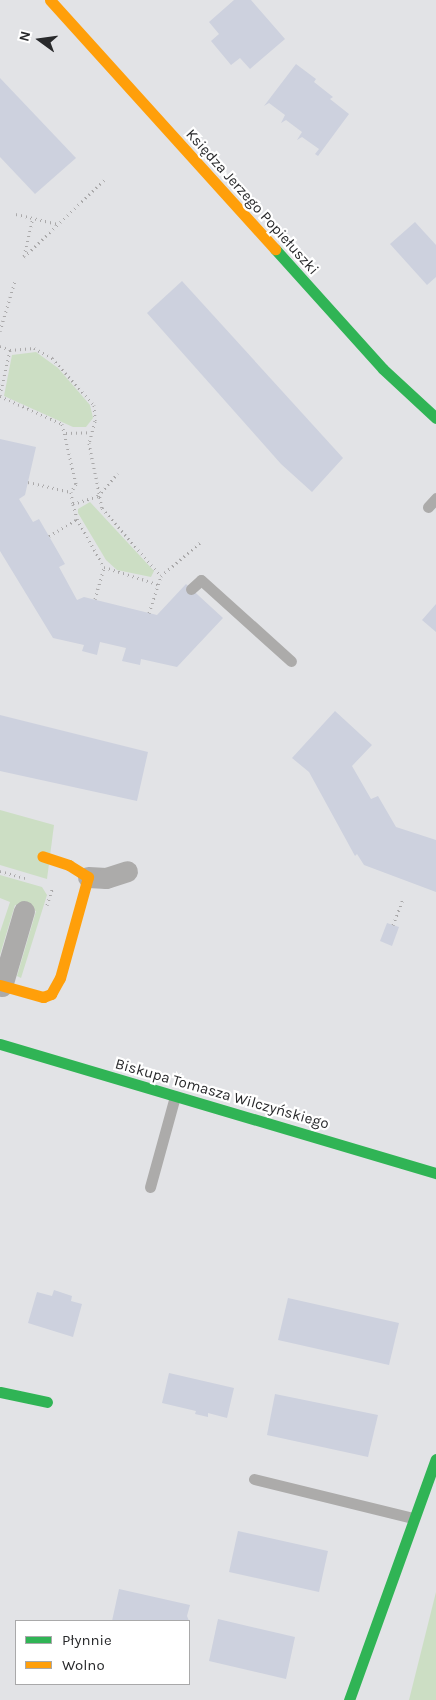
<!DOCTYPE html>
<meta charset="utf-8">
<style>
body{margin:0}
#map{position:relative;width:436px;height:1700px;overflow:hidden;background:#e2e3e6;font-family:Karla,sans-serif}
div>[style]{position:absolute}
.green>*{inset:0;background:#ccdec4}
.building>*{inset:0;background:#cdd1de}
.path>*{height:3px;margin-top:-1.5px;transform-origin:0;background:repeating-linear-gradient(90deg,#aaa9aa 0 1px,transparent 0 5px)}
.lane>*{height:11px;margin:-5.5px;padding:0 5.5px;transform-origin:5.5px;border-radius:5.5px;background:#acabaa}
.street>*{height:21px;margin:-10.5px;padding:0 10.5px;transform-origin:10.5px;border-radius:10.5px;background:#acabaa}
.fast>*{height:11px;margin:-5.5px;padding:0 5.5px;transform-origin:5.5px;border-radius:5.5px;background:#30b455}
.slow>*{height:11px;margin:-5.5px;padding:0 5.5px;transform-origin:5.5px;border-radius:5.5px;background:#ff9f0a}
span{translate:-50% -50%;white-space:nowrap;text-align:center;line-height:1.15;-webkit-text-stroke:4.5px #fff;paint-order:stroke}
.street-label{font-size:15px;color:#28292b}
.legend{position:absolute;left:15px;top:1620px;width:175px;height:65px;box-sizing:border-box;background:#fff;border:1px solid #a9a9aa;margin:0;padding:6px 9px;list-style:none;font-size:15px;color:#28292b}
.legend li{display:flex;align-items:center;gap:10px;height:25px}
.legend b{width:25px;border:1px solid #a9a9aa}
.north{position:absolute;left:15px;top:15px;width:50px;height:50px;-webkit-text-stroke:4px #fff;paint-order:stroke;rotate:284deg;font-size:14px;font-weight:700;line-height:20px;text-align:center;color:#28292b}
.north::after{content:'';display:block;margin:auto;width:18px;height:22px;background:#28292b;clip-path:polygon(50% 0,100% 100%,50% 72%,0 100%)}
</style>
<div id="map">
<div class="green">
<i style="clip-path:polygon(36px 352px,58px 368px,90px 405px,93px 418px,86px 427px,73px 427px,4px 396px,12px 355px)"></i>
<i style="clip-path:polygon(90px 502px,154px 571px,151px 577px,117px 570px,106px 560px,78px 513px,78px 509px)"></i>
<i style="clip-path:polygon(0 810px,54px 825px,47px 879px,0 865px)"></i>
<i style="clip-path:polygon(0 875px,42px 887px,47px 895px,21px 978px,17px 976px,36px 911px,15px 905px,0 955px,0 932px,10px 902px,0 898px)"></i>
<i style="clip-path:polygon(436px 1592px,436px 1700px,409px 1700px)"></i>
</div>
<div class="building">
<i style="clip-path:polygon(234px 0,251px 0,285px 39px,250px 69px,240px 58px,231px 65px,211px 41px,219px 34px,209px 22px)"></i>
<i style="clip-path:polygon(296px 64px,316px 79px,314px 82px,333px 97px,330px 99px,349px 114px,318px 156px,315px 154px,319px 149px,302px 137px,297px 140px,302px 132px,286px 120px,281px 123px,285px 115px,269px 103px,264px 106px)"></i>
<i style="clip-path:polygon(0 78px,76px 158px,35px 194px,0 157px)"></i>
<i style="clip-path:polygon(415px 222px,436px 245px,436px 277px,427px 285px,390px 244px)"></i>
<i style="clip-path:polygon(182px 281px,343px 458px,312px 492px,281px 464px,147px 313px)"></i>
<i style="clip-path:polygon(0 439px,36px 447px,25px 495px,19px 499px,33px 522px,39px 519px,65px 564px,59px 567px,77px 600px,84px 597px,157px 615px,186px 584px,223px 618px,177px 667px,141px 659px,140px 665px,122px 661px,126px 648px,100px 642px,97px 655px,82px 651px,84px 645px,53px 638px,0 551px)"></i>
<i style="clip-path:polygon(436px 604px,436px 632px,422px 620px)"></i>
<i style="clip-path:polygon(335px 711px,372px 745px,352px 766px,371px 799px,378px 796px,396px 827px,436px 840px,436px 892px,364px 865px,357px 854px,355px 856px,309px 772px,292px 758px)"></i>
<i style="clip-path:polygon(0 715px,148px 752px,137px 801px,0 771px)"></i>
<i style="clip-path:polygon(387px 923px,399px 927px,392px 946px,380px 941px)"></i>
<i style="clip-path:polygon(54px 1290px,72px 1296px,71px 1301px,82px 1304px,73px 1337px,28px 1323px,37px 1292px,52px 1296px)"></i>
<i style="clip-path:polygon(288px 1298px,399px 1323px,389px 1365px,278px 1340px)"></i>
<i style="clip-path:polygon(169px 1373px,234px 1388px,227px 1418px,208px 1413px,208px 1417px,195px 1414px,196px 1411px,162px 1403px)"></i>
<i style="clip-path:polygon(275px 1394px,378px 1415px,368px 1457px,267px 1435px)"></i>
<i style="clip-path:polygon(238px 1531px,328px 1551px,319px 1592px,229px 1572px)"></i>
<i style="clip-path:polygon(119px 1589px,190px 1605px,187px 1616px,189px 1621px,112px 1621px)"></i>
<i style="clip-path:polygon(218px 1619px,295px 1637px,286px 1679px,209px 1661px)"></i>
</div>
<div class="path">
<i style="left:16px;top:214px;width:43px;rotate:13.4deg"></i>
<i style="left:24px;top:256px;width:39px;rotate:-77deg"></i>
<i style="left:24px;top:257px;width:115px;rotate:-43.9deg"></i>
<i style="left:0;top:331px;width:52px;rotate:-73.3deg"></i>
<i style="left:0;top:346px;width:11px;rotate:22deg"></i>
<i style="left:10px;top:350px;width:24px;rotate:-5deg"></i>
<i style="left:34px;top:348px;width:21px;rotate:29deg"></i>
<i style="left:52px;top:358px;width:63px;rotate:48.2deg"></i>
<i style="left:94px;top:405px;width:16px;rotate:86deg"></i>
<i style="left:95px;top:421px;width:23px;rotate:105deg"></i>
<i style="left:89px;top:443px;width:66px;rotate:78.7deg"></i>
<i style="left:102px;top:508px;width:90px;rotate:49.1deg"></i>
<i style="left:0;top:395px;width:46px;rotate:-77.5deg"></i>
<i style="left:0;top:396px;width:68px;rotate:24.3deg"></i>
<i style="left:62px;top:424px;width:62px;rotate:76.9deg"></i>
<i style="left:76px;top:484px;width:9px;rotate:122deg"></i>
<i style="left:71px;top:492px;width:12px;rotate:81deg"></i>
<i style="left:73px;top:504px;width:16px;rotate:75deg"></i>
<i style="left:77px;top:519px;width:55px;rotate:60.6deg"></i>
<i style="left:104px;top:567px;width:56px;rotate:17.8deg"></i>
<i style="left:66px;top:433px;width:25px;rotate:-2deg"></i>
<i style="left:28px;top:482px;width:44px;rotate:13.1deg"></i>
<i style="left:73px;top:504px;width:26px;rotate:-18deg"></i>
<i style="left:98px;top:496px;width:30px;rotate:-49deg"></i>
<i style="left:49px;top:536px;width:33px;rotate:-31deg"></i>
<i style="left:95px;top:599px;width:33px;rotate:-74deg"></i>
<i style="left:149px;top:613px;width:39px;rotate:-72deg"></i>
<i style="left:161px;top:576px;width:54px;rotate:-40.5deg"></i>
<i style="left:0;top:871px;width:26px;rotate:16deg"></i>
<i style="left:47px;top:905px;width:19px;rotate:-72deg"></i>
<i style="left:393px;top:925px;width:28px;rotate:-69deg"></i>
</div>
<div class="lane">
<i style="left:428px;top:507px;width:12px;rotate:-48deg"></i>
<i style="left:191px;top:589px;width:13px;rotate:-42deg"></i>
<i style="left:201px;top:580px;width:121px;rotate:42deg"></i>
<i style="left:150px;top:1187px;width:94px;rotate:-74.6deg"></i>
<i style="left:254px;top:1479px;width:164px;rotate:13.8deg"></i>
</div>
<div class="street">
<i style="left:88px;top:877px;width:18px;rotate:3deg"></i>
<i style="left:106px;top:878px;width:22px;rotate:-18deg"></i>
<i style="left:2px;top:986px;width:78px;rotate:-73.7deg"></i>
</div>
<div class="fast">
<i style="left:275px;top:249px;width:161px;rotate:48deg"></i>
<i style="left:383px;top:369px;width:72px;rotate:42.8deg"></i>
<i style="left:0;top:1044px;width:455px;rotate:16.5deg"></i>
<i style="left:0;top:1392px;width:48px;rotate:12deg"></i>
<i style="left:349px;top:1700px;width:256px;rotate:-70.2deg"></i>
</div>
<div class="slow">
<i style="left:50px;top:0;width:336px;rotate:47.9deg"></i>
<i style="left:0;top:985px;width:45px;rotate:15.6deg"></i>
<i style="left:43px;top:997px;width:9px;rotate:-21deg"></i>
<i style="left:51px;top:994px;width:18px;rotate:-61deg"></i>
<i style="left:60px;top:978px;width:105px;rotate:-74.5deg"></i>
<i style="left:88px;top:877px;width:22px;rotate:-148deg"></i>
<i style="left:69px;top:865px;width:28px;rotate:-162deg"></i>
</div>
<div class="street-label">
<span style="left:252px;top:202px;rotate:48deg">Księdza Jerzego Popiełuszki</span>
<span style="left:222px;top:1094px;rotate:16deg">Biskupa Tomasza Wilczyńskiego</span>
</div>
<ul class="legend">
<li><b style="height:6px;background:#30b455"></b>Płynnie</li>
<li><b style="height:6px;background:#ff9f0a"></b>Wolno</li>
</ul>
<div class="north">N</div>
</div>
